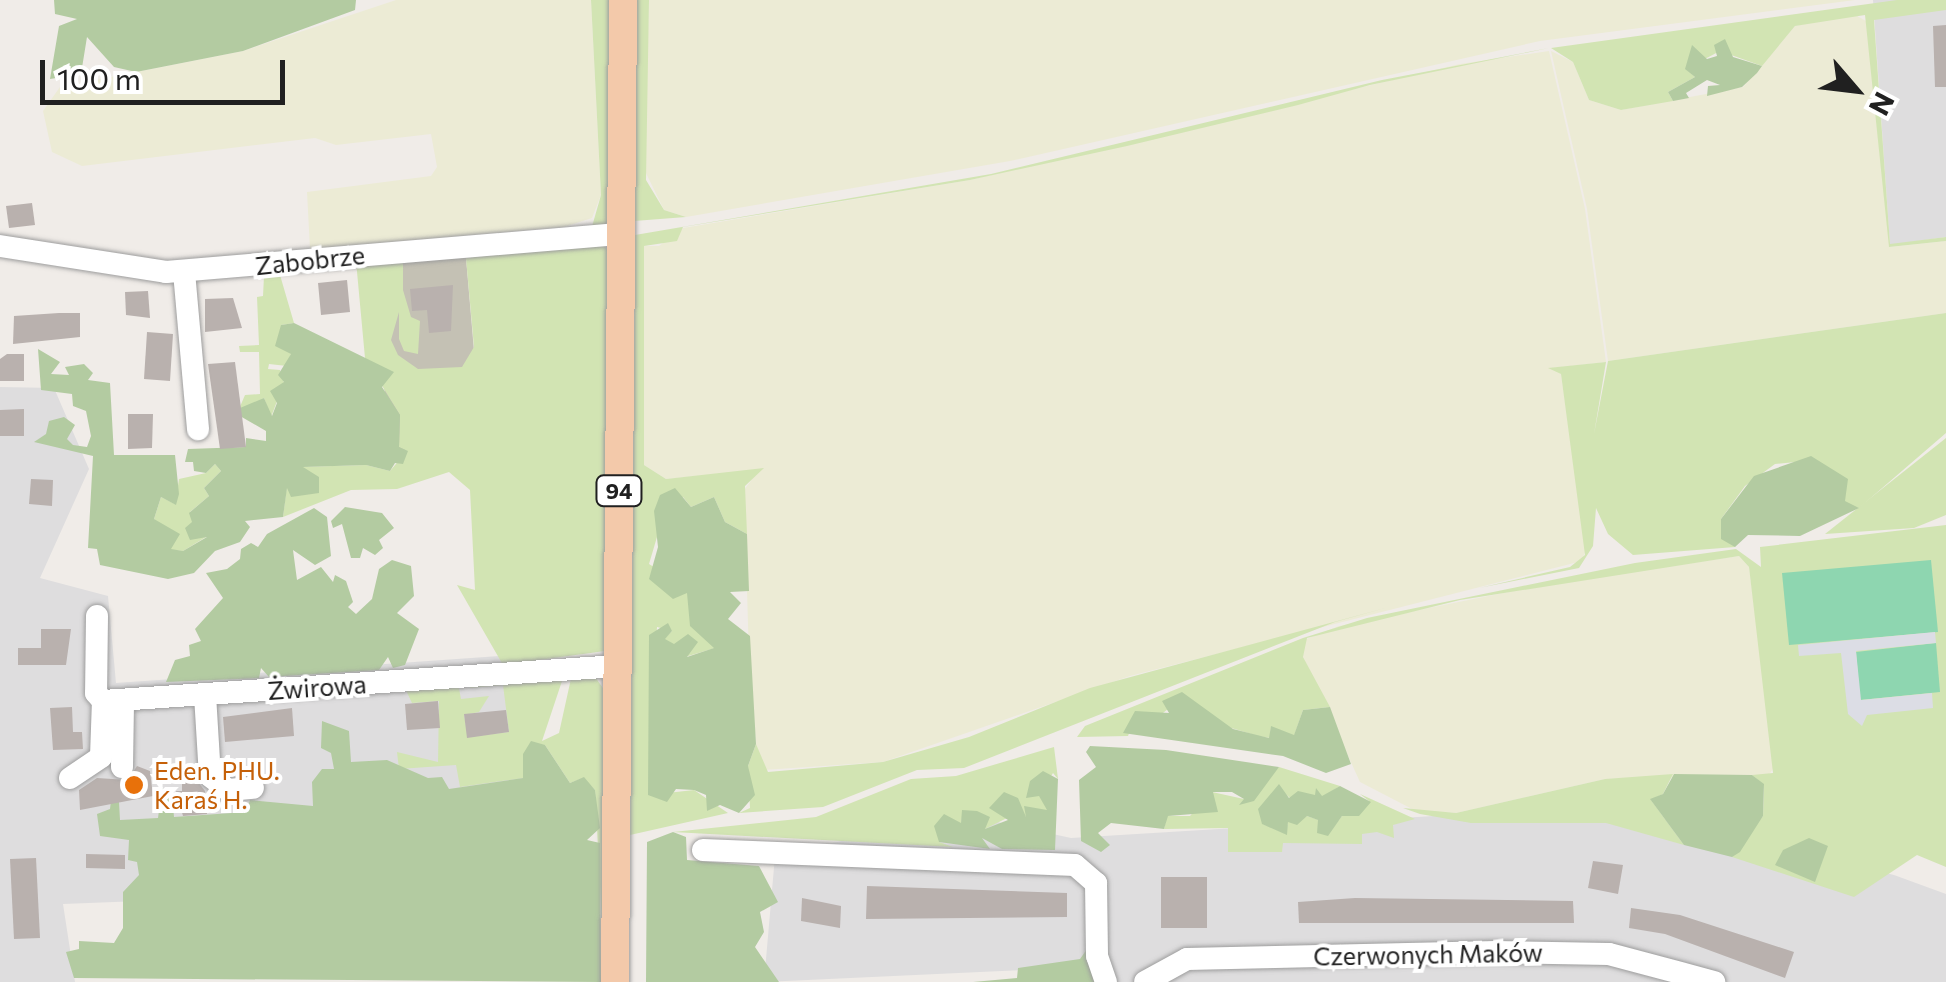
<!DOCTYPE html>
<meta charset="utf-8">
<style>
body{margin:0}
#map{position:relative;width:1946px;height:982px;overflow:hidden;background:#f0ece8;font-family:Commissioner,sans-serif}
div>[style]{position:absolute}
.residential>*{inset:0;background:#deddde}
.construction>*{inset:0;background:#c4c1b4}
.farmland>*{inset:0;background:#ecebd5}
.grass>*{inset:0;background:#d2e4b3}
.forest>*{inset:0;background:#b3cba1}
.pitch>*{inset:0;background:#8ed6b0}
.plaza>*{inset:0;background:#dcdde5}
.building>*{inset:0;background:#b9b1ae}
.roads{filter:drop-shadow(0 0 2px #9d9d9d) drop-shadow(0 0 2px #9d9d9d)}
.minor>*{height:22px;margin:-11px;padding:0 11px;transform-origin:11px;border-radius:11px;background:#fff}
.major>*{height:28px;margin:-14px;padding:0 14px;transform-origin:14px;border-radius:14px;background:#f3c9aa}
.dots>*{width:28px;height:28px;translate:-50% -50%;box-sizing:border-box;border:5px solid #fff;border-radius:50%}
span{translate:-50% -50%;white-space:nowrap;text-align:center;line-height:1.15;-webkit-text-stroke:8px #fff;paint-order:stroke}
.shield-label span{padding:2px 8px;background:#fff;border:2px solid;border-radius:8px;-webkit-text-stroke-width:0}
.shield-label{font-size:22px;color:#202020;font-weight:700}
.street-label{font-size:25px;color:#202020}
.food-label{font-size:25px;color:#c56008}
.left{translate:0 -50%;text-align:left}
.north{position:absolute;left:1806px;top:40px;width:100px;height:100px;-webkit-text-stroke:8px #fff;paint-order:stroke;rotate:118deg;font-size:28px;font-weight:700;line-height:40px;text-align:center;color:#202020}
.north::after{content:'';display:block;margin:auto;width:35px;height:45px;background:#202020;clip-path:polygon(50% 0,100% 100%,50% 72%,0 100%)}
.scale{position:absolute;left:40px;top:60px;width:245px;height:45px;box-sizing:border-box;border:5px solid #202020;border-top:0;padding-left:12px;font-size:30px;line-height:35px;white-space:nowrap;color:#202020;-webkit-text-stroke:8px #fff;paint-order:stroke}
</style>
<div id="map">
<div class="residential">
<i style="clip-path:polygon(1873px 0,1946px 0,1946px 237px,1890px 245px)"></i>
<i style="clip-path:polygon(0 387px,54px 388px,89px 469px,40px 578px,108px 596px,116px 683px,514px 655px,523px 778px,140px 901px,63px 904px,75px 982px,0 982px)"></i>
<i style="clip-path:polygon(961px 814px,1071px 838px,1450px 815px,1654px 817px,1894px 875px,1946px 894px,1946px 982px,1043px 982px,1045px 969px,764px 982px,775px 856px)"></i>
</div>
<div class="construction">
<i style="clip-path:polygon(466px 258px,482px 444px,390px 452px,373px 259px)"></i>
</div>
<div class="farmland">
<i style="clip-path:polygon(396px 0,591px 0,601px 195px,592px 218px,564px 227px,310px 249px,307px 192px,431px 176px,437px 167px,431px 134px,336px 145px,315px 138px,82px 166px,52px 152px,43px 111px,60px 87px,243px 51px)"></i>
<i style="clip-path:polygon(649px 0,1855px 0,1540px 41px,1010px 161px,686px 217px,664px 210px,644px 169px)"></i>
<i style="clip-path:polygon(1852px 13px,1871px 24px,1890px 247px,1946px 241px,1946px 313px,1608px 361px,1587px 209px,1551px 51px,1573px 62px,1589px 100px,1621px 110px,1743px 87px,1795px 26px)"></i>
<i style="clip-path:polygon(1549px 51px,1585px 209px,1606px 362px,1553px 368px,1561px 374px,1586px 549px,1582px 561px,1130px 676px,883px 762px,763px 770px,757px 756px,749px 657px,744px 490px,759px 470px,666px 479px,644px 465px,644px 246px,659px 246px,683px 228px,970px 180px,1460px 64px)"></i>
<i style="clip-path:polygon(1739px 556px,1749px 567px,1775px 766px,1768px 776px,1605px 779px,1456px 813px,1416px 811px,1360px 782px,1303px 657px,1304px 640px,1339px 626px,1548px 584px)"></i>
</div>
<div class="grass">
<i style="clip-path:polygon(591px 0,615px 0,612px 217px,606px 227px,591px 230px,601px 195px)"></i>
<i style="clip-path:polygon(637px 0,649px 0,646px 180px,664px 210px,686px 217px,634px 221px)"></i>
<i style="clip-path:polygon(1897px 0,1946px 0,1946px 10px,1874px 20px,1890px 244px,1946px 237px,1946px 241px,1889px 247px,1865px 15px,1795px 26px,1762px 66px,1720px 51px,1686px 69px,1695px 77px,1668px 92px,1673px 101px,1621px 110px,1589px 100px,1573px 62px,1551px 48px)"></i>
<i style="clip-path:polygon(1549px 48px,1370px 85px,1298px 105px,1127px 146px,970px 180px,683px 227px,677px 241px,644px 246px,644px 465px,666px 479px,764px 468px,745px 486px,747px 534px,725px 522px,714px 497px,691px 507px,683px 497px,657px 537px,649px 564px,691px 590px,715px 648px,685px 657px,664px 639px,672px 631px,657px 627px,649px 795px,694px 790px,728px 813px,630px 835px,635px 235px,991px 174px,1382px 80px)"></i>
<i style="clip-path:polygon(602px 243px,609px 252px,605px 651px,503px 665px,457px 585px,475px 590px,470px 490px,449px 472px,397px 489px,351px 490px,283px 517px,287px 485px,301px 467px,366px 465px,390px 471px,407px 451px,399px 447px,400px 415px,365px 358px,356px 261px,403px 256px,403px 290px,411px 317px,420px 321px,418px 354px,404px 351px,399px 339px,399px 312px,391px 340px,398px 355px,418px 369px,462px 367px,474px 347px,466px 258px)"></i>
<i style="clip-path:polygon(280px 275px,294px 323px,281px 325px,291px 354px,287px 366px,269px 364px,268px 369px,280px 370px,284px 383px,271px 417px,264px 398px,236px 416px,245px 395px,260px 394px,259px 352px,240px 352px,239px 346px,259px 345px,257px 297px,263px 296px,264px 276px)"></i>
<i style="clip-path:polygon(1946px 313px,1946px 433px,1859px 508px,1849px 506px,1806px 461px,1775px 464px,1745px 486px,1721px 519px,1735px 547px,1633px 555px,1608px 534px,1596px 508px,1593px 546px,1579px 568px,1479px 588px,1570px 567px,1585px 555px,1561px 374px,1548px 368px,1606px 362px,1594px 434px,1608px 361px)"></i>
<i style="clip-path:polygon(1946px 438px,1946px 515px,1914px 528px,1825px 534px)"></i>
<i style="clip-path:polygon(215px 464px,221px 471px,204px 488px,209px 496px,190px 512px,211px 534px,183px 551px,170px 550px,154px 519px,161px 497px,175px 504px,179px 479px,206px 473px)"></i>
<i style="clip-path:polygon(1946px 525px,1946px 867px,1917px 855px,1854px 897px,1732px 857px,1763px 816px,1764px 785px,1752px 775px,1773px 773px,1749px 567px,1739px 556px,1460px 600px,1307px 638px,1303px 657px,1330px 707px,1303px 710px,1294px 736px,1271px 727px,1270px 738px,1258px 736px,1168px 709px,1159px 716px,1136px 715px,1128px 736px,1077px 737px,1085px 726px,1303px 638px,1367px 618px,1635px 563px,1736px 549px,1761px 567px,1760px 547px)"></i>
<i style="clip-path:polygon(1389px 607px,1335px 622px,964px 768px,917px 770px,823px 807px,739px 813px,750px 808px,748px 766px,756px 744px,768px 772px,883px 762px,969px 737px,1090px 688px)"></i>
<i style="clip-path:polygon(565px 672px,542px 741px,559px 733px,572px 674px,593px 674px,605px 691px,605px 982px,595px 790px,583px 778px,570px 783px,545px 745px,523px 778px,460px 787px,456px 765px,399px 769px,397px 752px,438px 762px,439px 701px,412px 703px,404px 686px,458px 683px,461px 699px,489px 696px,479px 712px,464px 715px,468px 737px,509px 732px,503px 685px,470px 688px,470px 682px)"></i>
<i style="clip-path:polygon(1054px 747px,1058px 779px,1053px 773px,1039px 795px,1048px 810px,1028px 818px,1019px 812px,985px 829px,963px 812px,961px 823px,939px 827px,939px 842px,953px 847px,673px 832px,816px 817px,911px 779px,956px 776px)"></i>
<i style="clip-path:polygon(1279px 767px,1340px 786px,1321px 798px,1290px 798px,1281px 790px,1269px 800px,1263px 824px,1286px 834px,1288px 822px,1307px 816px,1319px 820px,1327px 835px,1342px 816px,1369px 801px,1360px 794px,1415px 819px,1393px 825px,1394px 838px,1377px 832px,1362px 834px,1362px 844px,1283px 843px,1282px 852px,1228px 852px,1228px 828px,1164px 829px,1167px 816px,1190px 816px,1212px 792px,1244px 799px)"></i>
<i style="clip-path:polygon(1673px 774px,1663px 794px,1651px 800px,1684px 845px,1606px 823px,1471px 823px,1420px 814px,1403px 808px,1456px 813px,1605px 779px)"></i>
</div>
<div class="forest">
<i style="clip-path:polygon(54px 0,356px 0,355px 10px,243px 51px,136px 72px,114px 67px,87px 37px,81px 74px,50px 79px,59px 26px,77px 19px,55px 14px)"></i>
<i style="clip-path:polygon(1725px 39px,1733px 57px,1762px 66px,1757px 73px,1742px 87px,1707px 96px,1708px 86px,1720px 85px,1707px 80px,1686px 93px,1689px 98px,1673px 101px,1668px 92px,1695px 77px,1685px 69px,1692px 45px,1707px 59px,1717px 56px,1714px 45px)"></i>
<i style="clip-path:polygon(294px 323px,394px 372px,382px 387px,400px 415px,399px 447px,408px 451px,403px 464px,395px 463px,390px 471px,366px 465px,303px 467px,319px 477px,319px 493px,291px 497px,287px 488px,283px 517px,245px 521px,250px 527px,240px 542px,215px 551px,194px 573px,168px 579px,100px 565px,97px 549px,88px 548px,93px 456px,34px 442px,46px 434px,49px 421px,64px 417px,75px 425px,67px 439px,73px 445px,87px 447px,91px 436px,86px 411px,73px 406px,72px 394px,41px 390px,38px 349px,60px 362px,51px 374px,69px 375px,65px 367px,84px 364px,93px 373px,88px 380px,110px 383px,114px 455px,175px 455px,179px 494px,176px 505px,161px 497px,154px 519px,180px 534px,171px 549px,183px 551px,207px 537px,190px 540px,185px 528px,192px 522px,189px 513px,209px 496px,204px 488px,221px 471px,215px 464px,206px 473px,194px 471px,193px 462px,185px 462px,188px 449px,246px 447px,246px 438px,266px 441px,266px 431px,240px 416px,240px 408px,264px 398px,272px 416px,277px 403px,270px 391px,284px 382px,278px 375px,291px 354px,275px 346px,281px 325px)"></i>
<i style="clip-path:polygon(1811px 456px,1848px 479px,1845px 501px,1859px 508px,1800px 536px,1748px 535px,1735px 547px,1721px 539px,1721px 519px,1754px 476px)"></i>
<i style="clip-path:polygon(675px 488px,691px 507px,714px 497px,725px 522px,747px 534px,749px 591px,730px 592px,741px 603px,728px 619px,750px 636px,756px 744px,748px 766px,755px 795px,739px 813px,720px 805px,707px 811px,706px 795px,694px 790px,676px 789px,667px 802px,648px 795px,649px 635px,668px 623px,672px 631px,665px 639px,674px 644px,688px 634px,698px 642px,687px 657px,714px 648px,690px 626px,687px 593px,673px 599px,649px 579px,658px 547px,654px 511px,660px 495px)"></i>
<i style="clip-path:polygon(345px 507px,382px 513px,394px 528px,379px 540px,383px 548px,375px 555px,363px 548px,360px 558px,351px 558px,342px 524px,333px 528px,331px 521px)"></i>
<i style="clip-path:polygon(314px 508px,327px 517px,331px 556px,315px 565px,293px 550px,297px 580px,321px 567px,333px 582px,335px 575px,346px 581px,353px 602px,348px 607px,356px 614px,372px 599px,379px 569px,392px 560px,411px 566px,414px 596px,397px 613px,419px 629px,405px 665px,393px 668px,388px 657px,379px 670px,269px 677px,261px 668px,259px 678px,166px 682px,175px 660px,190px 656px,189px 645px,201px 641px,195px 629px,223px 598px,206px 573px,227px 569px,240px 559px,241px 549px,251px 543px,258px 547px,267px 534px)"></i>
<i style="clip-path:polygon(1182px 692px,1233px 729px,1269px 738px,1271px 726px,1294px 735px,1303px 710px,1330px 707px,1351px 764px,1326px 773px,1283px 756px,1123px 733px,1135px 711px,1169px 713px,1162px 701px)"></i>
<i style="clip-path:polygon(322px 721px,349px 731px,351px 762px,387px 760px,428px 778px,442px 777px,449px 789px,523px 778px,523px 754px,531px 741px,545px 745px,570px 783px,584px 777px,595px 790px,600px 828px,587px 840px,600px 843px,601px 982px,74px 978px,66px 952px,79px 949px,79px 941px,114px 943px,123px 928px,123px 892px,139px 875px,137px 862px,128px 860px,129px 840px,100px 836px,97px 814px,110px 809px,111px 801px,119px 802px,120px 820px,158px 818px,162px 788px,172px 795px,174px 817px,246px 812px,250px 800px,313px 806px,312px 782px,322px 769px,334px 769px,331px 753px,321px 748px)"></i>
<i style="clip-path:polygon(1090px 746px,1166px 750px,1279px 767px,1254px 801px,1239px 805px,1244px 799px,1232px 792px,1213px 792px,1218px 812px,1168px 816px,1164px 829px,1111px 823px,1098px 833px,1110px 845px,1101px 852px,1081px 841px,1079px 780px,1096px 767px,1086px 752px)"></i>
<i style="clip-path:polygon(1043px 771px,1058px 779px,1055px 850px,1002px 849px,982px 838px,990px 849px,939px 842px,934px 826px,944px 814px,961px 823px,962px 810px,977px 811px,990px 817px,985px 829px,1008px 820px,989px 808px,1004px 792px,1018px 798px,1026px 817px,1024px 806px,1047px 810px,1039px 796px,1026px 798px,1030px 781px)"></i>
<i style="clip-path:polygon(1674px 774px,1752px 775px,1764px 784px,1763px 816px,1740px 852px,1732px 857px,1684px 845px,1650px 799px,1663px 794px)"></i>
<i style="clip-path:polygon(1279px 784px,1289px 798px,1298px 791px,1315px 795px,1316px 788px,1322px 796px,1340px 786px,1371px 802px,1359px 816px,1342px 816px,1328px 836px,1317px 833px,1318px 820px,1307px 816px,1297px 825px,1288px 822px,1287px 835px,1262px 824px,1258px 809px)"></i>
<i style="clip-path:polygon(673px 832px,686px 837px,687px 860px,759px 866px,778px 902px,760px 912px,764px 932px,755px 947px,779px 982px,646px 982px,647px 842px)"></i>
<i style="clip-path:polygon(1809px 838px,1828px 846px,1815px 882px,1775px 865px,1783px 850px)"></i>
<i style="clip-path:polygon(1092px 942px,1099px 982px,973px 982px,1017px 978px,1018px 968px,1080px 959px)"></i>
</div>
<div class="pitch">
<i style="clip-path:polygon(1931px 560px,1938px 632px,1789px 645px,1782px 573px)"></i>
<i style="clip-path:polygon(1936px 643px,1940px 692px,1860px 700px,1856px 652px)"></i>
</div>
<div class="plaza">
<i style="clip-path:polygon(1935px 632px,1936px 643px,1856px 651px,1861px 700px,1932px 693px,1933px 708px,1867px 715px,1862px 726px,1848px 714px,1841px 653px,1799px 656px,1798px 645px)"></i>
</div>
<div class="building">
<i style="clip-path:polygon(1946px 25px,1946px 87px,1935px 87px,1933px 26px)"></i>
<i style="clip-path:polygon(32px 203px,35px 225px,9px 228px,6px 206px)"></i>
<i style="clip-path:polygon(347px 280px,350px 312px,321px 315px,318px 283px)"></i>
<i style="clip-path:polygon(453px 285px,451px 331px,429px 333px,427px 310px,412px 311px,410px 289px)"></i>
<i style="clip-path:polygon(148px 291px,150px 318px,126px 315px,125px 292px)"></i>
<i style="clip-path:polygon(233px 298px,242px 328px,205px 332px,205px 299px)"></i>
<i style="clip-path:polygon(59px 313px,80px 313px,80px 337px,13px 344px,14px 316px)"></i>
<i style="clip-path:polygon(147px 332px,173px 334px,170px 381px,144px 379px)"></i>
<i style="clip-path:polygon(7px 354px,24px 354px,24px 381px,0 381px,0 359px)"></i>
<i style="clip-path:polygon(235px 362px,246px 447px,220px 449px,208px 364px)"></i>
<i style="clip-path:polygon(24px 409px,24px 436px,0 436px,0 410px)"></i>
<i style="clip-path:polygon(128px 414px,153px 414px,152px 448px,128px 449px)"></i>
<i style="clip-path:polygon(31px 479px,53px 480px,52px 506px,29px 504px)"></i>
<i style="clip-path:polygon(41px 629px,71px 629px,66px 665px,18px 665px,18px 648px,41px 648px)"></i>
<i style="clip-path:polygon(438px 701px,440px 728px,407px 730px,405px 704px)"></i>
<i style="clip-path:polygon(72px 707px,73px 732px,82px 732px,83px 749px,53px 750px,50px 708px)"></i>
<i style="clip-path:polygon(292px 708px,294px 736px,225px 742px,223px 717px)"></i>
<i style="clip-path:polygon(506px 710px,509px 732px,467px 738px,464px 714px)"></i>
<i style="clip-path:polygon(137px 766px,150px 771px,153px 796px,80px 810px,79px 790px,97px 778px,128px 780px)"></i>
<i style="clip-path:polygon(196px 779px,205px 791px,207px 814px,183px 816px,176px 791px,182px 791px,182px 780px)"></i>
<i style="clip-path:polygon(86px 854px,125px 855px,125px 869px,86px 868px)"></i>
<i style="clip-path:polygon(36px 858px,40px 938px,14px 939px,10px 859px)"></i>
<i style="clip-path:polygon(1593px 861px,1623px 865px,1618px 894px,1588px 888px)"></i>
<i style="clip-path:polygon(1161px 877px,1207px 877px,1207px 928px,1161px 928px)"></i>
<i style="clip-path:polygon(867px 886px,1067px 893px,1067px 917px,866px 919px)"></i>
<i style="clip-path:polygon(802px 898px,841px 906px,840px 928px,801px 921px)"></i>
<i style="clip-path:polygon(1355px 898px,1573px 901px,1574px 923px,1299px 923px,1298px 902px)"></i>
<i style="clip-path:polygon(1631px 908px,1680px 915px,1794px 952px,1785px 978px,1665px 934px,1629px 928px)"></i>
</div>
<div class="roads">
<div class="minor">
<i style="left:0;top:246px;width:168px;rotate:8.9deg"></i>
<i style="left:166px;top:272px;width:457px;rotate:-4.8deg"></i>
<i style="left:184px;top:272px;width:158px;rotate:84.9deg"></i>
<i style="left:97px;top:616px;width:77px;rotate:90.7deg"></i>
<i style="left:96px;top:693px;width:11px;rotate:49deg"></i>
<i style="left:103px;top:701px;width:516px;rotate:-3.89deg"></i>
<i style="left:205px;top:695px;width:81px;rotate:86.5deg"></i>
<i style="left:210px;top:776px;width:23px;rotate:38deg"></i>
<i style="left:228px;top:790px;width:25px;rotate:-5deg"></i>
<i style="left:122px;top:767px;width:67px;rotate:-89.1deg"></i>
<i style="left:70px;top:778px;width:37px;rotate:-34deg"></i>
<i style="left:101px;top:757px;width:56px;rotate:-88deg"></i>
<i style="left:703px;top:850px;width:372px;rotate:2.3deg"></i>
<i style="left:1075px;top:865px;width:28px;rotate:41deg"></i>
<i style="left:1096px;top:883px;width:73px;rotate:89.2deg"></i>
<i style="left:1097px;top:956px;width:28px;rotate:71deg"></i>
<i style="left:1145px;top:982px;width:48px;rotate:-28.7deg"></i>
<i style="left:1187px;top:959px;width:309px;rotate:-1.3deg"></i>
<i style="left:1496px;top:952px;width:113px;rotate:1deg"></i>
<i style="left:1609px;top:954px;width:109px;rotate:14.9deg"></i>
</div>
<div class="major">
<i style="left:615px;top:982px;width:982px;rotate:-89.53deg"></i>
</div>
</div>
<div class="dots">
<i style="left:134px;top:785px;background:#e8710a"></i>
</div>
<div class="shield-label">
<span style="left:619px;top:491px">94</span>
</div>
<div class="street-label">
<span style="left:310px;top:260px;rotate:-6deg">Zabobrze</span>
<span style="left:317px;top:687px;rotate:-4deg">Żwirowa</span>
<span style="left:1428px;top:954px;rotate:-1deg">Czerwonych Maków</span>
</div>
<div class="food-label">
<span class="left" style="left:154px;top:785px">Eden. PHU.<br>Karaś H.</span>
</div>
<div class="north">N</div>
<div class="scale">100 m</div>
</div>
